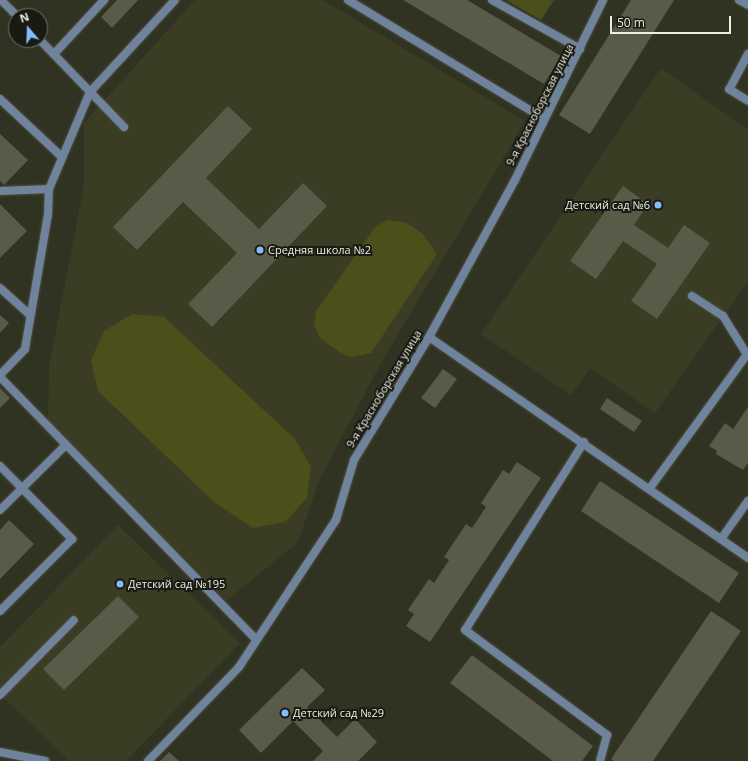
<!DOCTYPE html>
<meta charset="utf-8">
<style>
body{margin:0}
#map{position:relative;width:748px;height:761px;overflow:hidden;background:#313322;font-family:"Open Sans",sans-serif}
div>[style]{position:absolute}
.built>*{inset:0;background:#3a3d24}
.green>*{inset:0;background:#4b4f19}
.building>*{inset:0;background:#595b48}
.roads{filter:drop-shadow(0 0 1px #4f5141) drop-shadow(0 0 1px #4f5141)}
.service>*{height:8px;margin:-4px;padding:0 4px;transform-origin:4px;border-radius:4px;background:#6f839c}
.minor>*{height:8px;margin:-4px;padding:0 4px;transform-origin:4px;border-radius:4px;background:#6f839c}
.dots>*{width:11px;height:11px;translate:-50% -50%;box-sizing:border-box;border:2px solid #191a12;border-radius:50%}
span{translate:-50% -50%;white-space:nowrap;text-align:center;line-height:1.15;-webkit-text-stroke:4px #191a12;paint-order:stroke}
.street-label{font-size:11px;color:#edeee3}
.poi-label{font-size:11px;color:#edeee3}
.right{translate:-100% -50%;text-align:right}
.left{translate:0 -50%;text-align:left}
.north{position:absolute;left:8px;top:8px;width:40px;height:40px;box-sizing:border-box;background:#191a12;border:1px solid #6e6f66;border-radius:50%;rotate:341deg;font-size:11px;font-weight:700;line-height:16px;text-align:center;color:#edeee3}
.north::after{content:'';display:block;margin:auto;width:14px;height:18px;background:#86bbfb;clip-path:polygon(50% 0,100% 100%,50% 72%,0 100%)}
.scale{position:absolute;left:610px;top:16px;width:121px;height:18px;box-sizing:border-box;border:2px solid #edeee3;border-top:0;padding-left:5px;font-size:12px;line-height:14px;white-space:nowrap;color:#edeee3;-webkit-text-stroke:3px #191a12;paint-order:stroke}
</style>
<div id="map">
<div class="built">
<i style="clip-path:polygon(195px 0,323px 0,525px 121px,380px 365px,320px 478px,298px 542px,226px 601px,48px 424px,49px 367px,84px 185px,84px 123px)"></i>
<i style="clip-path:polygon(661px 68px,748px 130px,748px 281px,655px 413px,590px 368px,571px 395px,481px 334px)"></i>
<i style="clip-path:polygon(118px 525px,240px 643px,126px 761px,69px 761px,0 694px,0 647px)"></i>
</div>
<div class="green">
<i style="clip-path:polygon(506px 0,554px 0,541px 20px)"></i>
<i style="clip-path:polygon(388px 220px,407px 223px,423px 234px,437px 254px,371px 353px,352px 357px,342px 354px,320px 338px,314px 325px,316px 311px,376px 226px)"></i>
<i style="clip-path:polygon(132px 314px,164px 317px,295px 439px,311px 467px,307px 498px,285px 522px,253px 528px,214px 502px,98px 391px,91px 360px,104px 331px)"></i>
</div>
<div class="building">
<i style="clip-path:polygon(117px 0,138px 0,112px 28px,101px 17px)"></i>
<i style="clip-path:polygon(403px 0,467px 0,561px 56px,544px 84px)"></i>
<i style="clip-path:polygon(631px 0,674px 0,590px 134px,559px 115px)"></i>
<i style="clip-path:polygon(228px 106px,252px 129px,206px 178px,259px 229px,303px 183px,327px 206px,212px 327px,188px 304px,237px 253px,183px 202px,137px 250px,113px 227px)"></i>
<i style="clip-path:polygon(0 134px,28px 160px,4px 185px,0 181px)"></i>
<i style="clip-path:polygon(623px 186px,648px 204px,634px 225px,668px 248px,684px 225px,710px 243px,657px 319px,631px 301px,657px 264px,623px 241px,596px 279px,570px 261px)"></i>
<i style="clip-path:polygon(0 204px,27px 231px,0 258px)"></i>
<i style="clip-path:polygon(0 315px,9px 323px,0 333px)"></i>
<i style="clip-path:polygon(443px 369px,457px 379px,435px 408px,421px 398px)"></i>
<i style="clip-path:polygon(0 388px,10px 398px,0 408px)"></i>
<i style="clip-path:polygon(607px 398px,642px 421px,634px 432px,600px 409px)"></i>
<i style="clip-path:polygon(748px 407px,748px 463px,743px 470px,716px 454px,717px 451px,709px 446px,725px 423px,733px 429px)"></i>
<i style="clip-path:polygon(517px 462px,541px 478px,430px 642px,406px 626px,414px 614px,408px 610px,429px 579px,434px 583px,449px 560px,444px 557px,466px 524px,472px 528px,486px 507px,481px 503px,503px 470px,509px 474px)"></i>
<i style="clip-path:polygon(600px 481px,739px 573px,719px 603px,581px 511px)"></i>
<i style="clip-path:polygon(9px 520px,34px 544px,0 579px,0 530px)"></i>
<i style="clip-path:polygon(118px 596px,139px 617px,64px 690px,43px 669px)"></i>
<i style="clip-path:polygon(711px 611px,741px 631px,653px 761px,614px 761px,611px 759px)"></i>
<i style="clip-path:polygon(472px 655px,593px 746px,582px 761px,553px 761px,450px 683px)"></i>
<i style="clip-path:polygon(302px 668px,325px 690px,307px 707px,337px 737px,355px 719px,377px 742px,358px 761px,313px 761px,323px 751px,293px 721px,261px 753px,239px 730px)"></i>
<i style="clip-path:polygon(169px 752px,179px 761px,160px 761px)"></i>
</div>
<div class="roads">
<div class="service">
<i style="left:1px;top:0;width:23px;rotate:45deg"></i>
<i style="left:348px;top:0;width:228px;rotate:31.2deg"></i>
<i style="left:492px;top:0;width:101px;rotate:29.1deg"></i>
<i style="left:739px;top:0;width:10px;rotate:29deg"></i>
<i style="left:40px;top:40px;width:121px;rotate:46deg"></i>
<i style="left:54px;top:54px;width:74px;rotate:-47.2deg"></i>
<i style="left:748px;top:54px;width:40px;rotate:118deg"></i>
<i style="left:729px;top:89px;width:22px;rotate:32deg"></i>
<i style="left:0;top:99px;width:83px;rotate:43.1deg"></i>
<i style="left:0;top:191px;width:49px;rotate:-2.3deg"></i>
<i style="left:0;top:288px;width:40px;rotate:42deg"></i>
<i style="left:692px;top:296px;width:37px;rotate:33deg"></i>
<i style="left:723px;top:316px;width:44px;rotate:58.1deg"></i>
<i style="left:429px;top:337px;width:388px;rotate:34.7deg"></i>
<i style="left:0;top:375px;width:36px;rotate:-46deg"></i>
<i style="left:25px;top:349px;width:136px;rotate:-80.3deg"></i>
<i style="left:48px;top:215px;width:26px;rotate:-88deg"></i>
<i style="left:49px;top:189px;width:105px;rotate:-67.1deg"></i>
<i style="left:90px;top:92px;width:125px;rotate:-47.3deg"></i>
<i style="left:0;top:377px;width:366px;rotate:45.7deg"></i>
<i style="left:584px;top:442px;width:222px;rotate:122.3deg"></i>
<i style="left:465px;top:630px;width:177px;rotate:36.5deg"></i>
<i style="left:607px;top:735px;width:27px;rotate:105deg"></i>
<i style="left:0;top:466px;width:103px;rotate:45.4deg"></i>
<i style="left:72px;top:539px;width:102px;rotate:135deg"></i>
<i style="left:650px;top:488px;width:167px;rotate:-54deg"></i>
<i style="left:0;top:510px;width:93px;rotate:-44.6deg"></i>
<i style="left:721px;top:539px;width:47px;rotate:-54.6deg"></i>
<i style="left:0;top:695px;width:105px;rotate:-45.4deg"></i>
<i style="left:0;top:752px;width:46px;rotate:11.3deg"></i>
</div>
<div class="minor">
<i style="left:148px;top:761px;width:131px;rotate:-45.9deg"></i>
<i style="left:239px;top:667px;width:176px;rotate:-56.6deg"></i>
<i style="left:336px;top:520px;width:63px;rotate:-73.3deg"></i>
<i style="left:354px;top:460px;width:144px;rotate:-58.6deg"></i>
<i style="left:429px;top:337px;width:179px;rotate:-61.3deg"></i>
<i style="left:515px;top:180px;width:200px;rotate:-63.9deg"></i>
</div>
</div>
<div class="dots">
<i style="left:658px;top:205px;background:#86bbfb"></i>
<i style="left:260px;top:250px;background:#86bbfb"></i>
<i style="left:120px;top:584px;background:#86bbfb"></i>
<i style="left:285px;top:713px;background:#86bbfb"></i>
</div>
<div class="street-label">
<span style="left:540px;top:105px;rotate:-63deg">9-я Красноборская улица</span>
<span style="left:384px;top:389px;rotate:-59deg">9-я Красноборская улица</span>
</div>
<div class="poi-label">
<span class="right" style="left:650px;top:205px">Детский сад №6</span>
<span class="left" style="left:268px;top:250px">Средняя школа №2</span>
<span class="left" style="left:128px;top:584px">Детский сад №195</span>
<span class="left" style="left:293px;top:713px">Детский сад №29</span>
</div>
<div class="north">N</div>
<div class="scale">50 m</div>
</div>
